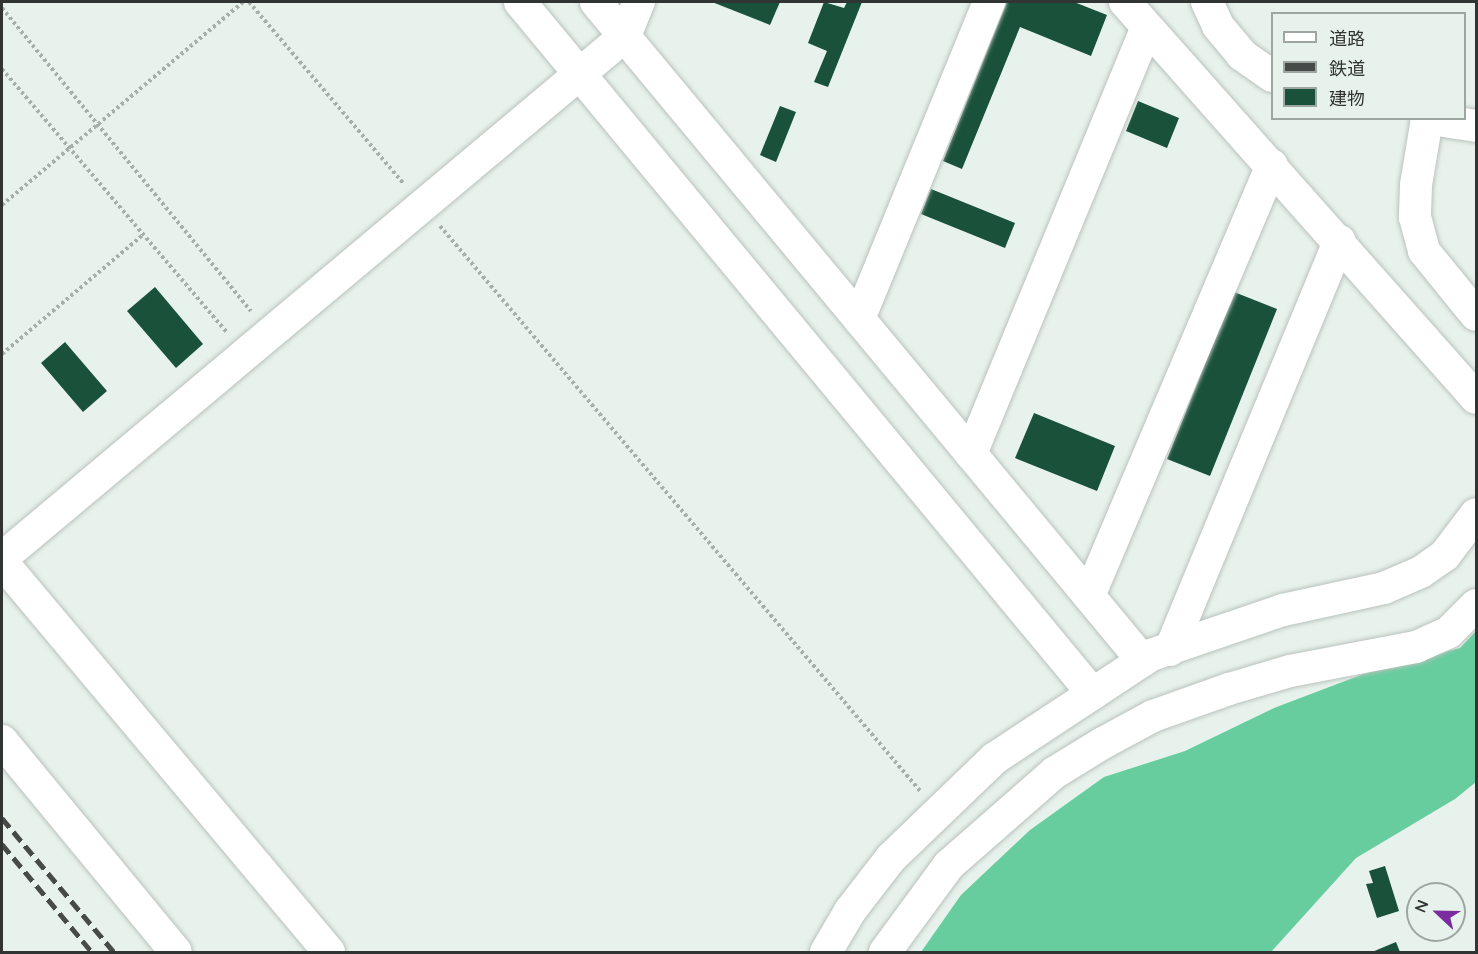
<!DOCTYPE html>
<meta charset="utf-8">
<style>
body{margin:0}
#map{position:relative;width:1478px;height:954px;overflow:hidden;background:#e8f2ec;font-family:Quicksand,"Noto Sans JP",sans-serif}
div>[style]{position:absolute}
.forest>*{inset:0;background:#67cd9f}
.building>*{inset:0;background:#19513a}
.path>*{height:4px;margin-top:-2px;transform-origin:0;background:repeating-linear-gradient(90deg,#a7afab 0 3px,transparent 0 6px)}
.roads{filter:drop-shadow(0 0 2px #b9c2bd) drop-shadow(0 0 2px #b9c2bd)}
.minor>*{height:32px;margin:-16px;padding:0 16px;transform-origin:16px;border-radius:16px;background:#fff}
.rail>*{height:4.5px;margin-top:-2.25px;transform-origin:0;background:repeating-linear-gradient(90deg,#464a48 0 12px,transparent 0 18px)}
span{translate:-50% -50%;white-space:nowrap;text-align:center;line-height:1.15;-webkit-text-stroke:6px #e8f2ec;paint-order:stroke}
.frame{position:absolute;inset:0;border:3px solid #303432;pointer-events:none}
.legend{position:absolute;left:1271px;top:12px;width:195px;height:108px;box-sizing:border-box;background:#e8f2ec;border:2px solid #9ea6a2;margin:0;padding:8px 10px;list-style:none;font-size:18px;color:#303432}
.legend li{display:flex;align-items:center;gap:12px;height:30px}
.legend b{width:30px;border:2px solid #9ea6a2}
.north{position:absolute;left:1406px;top:882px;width:60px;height:60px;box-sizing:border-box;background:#e8f2ec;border:2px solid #9ea6a2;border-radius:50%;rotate:292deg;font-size:16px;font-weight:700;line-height:24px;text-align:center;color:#303432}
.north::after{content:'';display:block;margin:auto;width:21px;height:27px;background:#7a2d9f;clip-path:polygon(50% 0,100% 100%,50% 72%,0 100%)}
</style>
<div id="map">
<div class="forest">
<i style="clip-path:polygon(1476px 631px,1476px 782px,1455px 799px,1356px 858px,1271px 952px,921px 952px,961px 895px,1030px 830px,1104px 777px,1185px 751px,1274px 708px,1374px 670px,1460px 648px)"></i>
</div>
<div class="building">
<i style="clip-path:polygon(712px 2px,780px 2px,770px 25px)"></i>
<i style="clip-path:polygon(824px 2px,844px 8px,847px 2px,862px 2px,828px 87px,814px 82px,827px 51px,808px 43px)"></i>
<i style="clip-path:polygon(1007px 2px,1074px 2px,1107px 15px,1091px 56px,1020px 27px,962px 169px,943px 161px)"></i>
<i style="clip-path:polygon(1138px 101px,1179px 118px,1167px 148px,1126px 131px)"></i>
<i style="clip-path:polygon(780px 106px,796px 112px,776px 162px,760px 155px)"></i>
<i style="clip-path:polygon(931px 189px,1015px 223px,1005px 248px,921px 214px)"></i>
<i style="clip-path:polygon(155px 287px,203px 344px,176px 368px,127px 311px)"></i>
<i style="clip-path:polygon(1234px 292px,1277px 309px,1210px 476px,1167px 459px)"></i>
<i style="clip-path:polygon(65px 342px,107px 391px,83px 412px,41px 363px)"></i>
<i style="clip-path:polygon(1034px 413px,1115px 446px,1097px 491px,1015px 458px)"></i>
<i style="clip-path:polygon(1385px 866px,1399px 911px,1377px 918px,1366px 884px,1373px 883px,1369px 871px)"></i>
<i style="clip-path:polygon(1396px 942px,1400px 952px,1372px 952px)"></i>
</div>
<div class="path">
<i style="left:249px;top:2px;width:239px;rotate:49.6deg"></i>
<i style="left:2px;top:8px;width:392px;rotate:50.6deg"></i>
<i style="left:2px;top:69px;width:346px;rotate:49.5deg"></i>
<i style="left:2px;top:205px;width:315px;rotate:-40.1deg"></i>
<i style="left:440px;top:226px;width:743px;rotate:49.64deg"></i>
<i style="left:2px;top:354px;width:185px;rotate:-40.2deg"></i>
</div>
<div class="roads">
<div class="minor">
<i style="left:520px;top:2px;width:898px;rotate:50.37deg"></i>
<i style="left:596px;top:2px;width:856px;rotate:50.31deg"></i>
<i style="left:1125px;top:2px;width:529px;rotate:48.45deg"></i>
<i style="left:1207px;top:2px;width:26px;rotate:65deg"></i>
<i style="left:1218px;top:26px;width:38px;rotate:50deg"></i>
<i style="left:1242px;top:55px;width:37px;rotate:35deg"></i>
<i style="left:1426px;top:118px;width:51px;rotate:9.1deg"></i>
<i style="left:1427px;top:119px;width:67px;rotate:99.5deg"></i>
<i style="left:1416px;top:185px;width:32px;rotate:92deg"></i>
<i style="left:1415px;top:217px;width:35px;rotate:75deg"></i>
<i style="left:1424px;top:251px;width:82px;rotate:50.9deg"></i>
<i style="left:859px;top:319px;width:343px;rotate:-67.7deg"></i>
<i style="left:971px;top:454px;width:461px;rotate:-67.6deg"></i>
<i style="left:2px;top:558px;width:813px;rotate:-39.96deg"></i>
<i style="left:625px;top:36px;width:37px;rotate:-68deg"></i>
<i style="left:2px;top:562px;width:509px;rotate:50.02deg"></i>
<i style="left:1089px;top:596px;width:468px;rotate:-67deg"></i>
<i style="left:1170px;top:650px;width:443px;rotate:-67.5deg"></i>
<i style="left:2px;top:741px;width:273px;rotate:50.5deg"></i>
<i style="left:826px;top:952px;width:48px;rotate:-59.7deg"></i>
<i style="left:850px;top:911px;width:67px;rotate:-52.3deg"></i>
<i style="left:891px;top:858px;width:144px;rotate:-43.9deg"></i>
<i style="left:995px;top:758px;width:187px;rotate:-33.4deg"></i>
<i style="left:1151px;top:655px;width:139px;rotate:-18.8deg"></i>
<i style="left:1283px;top:610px;width:103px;rotate:-12.3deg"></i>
<i style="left:1384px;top:588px;width:40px;rotate:-23.4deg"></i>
<i style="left:1421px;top:572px;width:29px;rotate:-35deg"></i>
<i style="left:1445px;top:555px;width:51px;rotate:-52.9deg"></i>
<i style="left:885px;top:952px;width:108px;rotate:-53.7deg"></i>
<i style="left:949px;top:865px;width:140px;rotate:-41.2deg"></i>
<i style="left:1054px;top:773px;width:57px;rotate:-31.5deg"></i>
<i style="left:1103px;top:743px;width:57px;rotate:-28.4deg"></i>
<i style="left:1153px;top:716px;width:81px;rotate:-19.6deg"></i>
<i style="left:1229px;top:689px;width:64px;rotate:-16.4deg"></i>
<i style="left:1290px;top:671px;width:128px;rotate:-10.8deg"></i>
<i style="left:1416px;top:647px;width:36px;rotate:-24deg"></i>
<i style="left:1449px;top:632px;width:38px;rotate:-45deg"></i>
</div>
</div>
<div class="rail">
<i style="left:2px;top:818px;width:175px;rotate:50.1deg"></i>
<i style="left:2px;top:844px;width:141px;rotate:50.2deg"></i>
</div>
<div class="frame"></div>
<ul class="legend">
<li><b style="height:8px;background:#fff"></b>道路</li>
<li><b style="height:8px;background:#464a48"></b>鉄道</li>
<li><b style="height:16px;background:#19513a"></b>建物</li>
</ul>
<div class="north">N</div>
</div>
